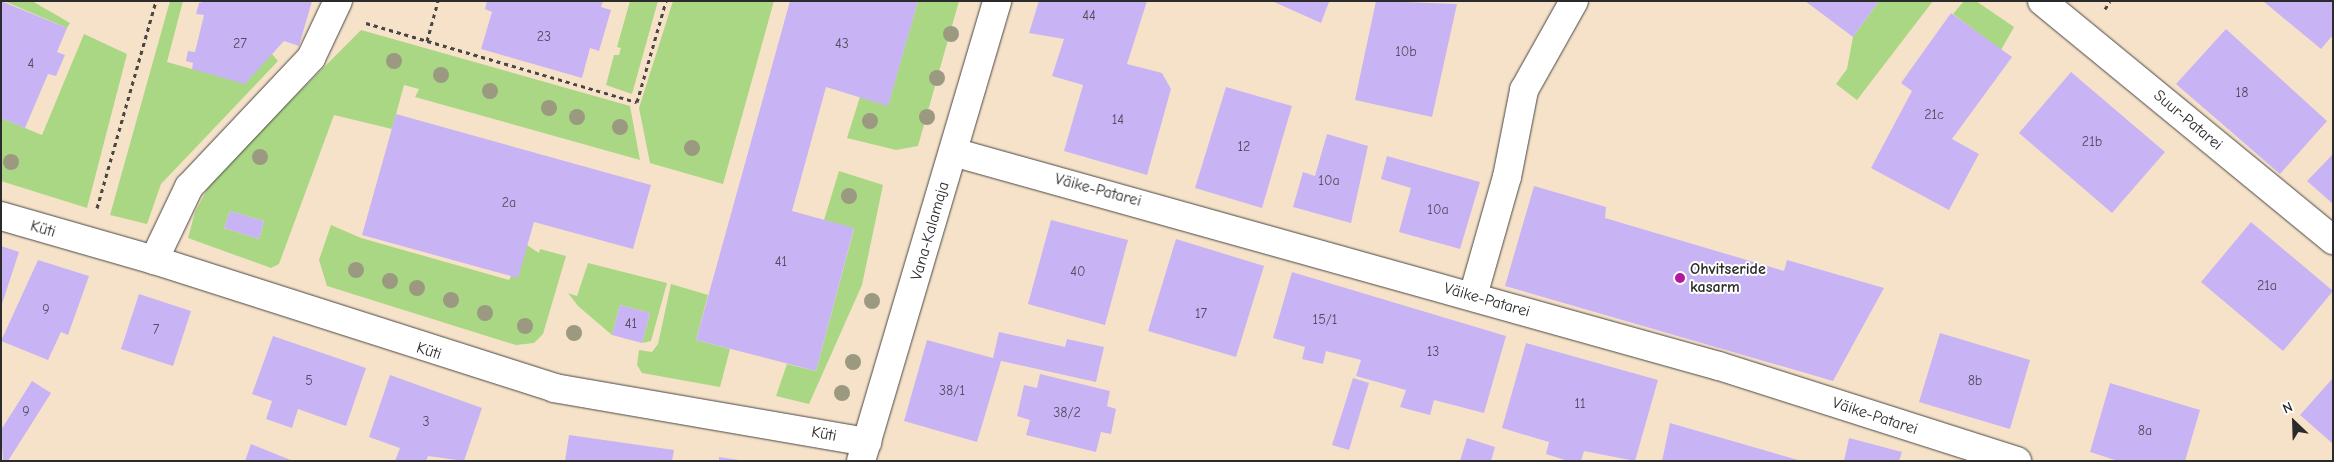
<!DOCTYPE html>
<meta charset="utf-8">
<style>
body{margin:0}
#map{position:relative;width:2334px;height:462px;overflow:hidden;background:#f6e2c9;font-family:"Comic Neue",sans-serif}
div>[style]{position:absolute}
.green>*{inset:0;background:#aad784}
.building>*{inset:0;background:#c8b4f5}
.path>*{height:3px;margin-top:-1.5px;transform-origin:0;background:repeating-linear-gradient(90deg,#494643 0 4px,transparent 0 8px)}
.roads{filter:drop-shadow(0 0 1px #494643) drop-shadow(0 0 1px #494643)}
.minor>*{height:28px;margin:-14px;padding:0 14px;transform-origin:14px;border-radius:14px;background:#fff}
.trees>*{width:16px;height:16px;margin:-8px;border-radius:50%;background:#9b9a81}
.dots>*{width:14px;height:14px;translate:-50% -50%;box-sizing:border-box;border:2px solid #fff;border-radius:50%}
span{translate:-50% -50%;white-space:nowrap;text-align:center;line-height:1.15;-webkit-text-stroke:4px #fff;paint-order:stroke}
.number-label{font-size:14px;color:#524d5e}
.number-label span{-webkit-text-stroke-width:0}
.street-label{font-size:16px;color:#2b2b2b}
.poi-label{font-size:16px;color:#2b2b2b;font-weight:700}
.left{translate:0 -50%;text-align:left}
.frame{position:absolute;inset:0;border:2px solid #2b2b2b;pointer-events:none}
.north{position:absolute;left:2269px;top:397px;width:50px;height:50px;-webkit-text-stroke:4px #fff;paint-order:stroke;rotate:336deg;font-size:14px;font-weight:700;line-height:20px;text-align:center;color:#2b2b2b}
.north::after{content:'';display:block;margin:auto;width:18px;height:22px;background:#2b2b2b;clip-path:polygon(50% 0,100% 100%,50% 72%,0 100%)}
</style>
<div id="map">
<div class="green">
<i style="clip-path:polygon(4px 1px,32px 1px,70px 23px,67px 28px)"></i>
<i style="clip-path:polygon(170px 1px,183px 1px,167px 62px,192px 69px,272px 54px,278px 61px,161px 184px,147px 224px,110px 215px)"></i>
<i style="clip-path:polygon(630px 1px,658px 1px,632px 94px,606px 85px,614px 55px,619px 55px,621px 48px,617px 47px)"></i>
<i style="clip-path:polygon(673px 1px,774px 1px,723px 184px,650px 163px,639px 108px)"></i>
<i style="clip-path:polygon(918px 1px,959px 1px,918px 146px,896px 150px,847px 138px,860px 97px,888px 105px)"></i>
<i style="clip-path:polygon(1879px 1px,1933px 1px,1857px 100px,1836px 84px,1847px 69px,1853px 37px)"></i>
<i style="clip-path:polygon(1964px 1px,1976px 1px,2014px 27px,2001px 50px,1953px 14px)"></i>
<i style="clip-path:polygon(evenodd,361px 30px,630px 106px,640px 160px,415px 97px,419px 89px,404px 85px,392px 129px,334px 115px,279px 264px,271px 268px,188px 238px,195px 212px,212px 180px,361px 30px,230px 211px,264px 221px,259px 239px,224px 228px,230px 211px)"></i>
<i style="clip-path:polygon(84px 34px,127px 54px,87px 208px,1px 181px,1px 118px,42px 135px)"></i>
<i style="clip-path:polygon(839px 171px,883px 185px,862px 285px,809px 404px,776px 396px,787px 364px,816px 371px,854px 229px,824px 220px)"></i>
<i style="clip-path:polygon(331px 225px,361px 238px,509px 280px,527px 245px,539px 253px,540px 249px,566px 256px,543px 334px,534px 343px,516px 345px,327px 286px,319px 260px)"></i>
<i style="clip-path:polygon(588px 263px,667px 283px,651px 341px,642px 343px,650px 313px,620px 305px,612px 335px,578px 306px,568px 293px,577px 296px)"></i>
<i style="clip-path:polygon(671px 284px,708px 295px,696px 340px,730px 349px,720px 387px,642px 373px,637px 365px,639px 350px,652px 352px,658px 344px)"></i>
</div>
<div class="building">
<i style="clip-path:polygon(1px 1px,67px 28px,57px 52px,65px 55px,56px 76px,48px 74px,25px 128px,1px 118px)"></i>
<i style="clip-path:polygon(207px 1px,312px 1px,299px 46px,284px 41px,245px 84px,192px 69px,193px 63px,186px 61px,188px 51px,195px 52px,204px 15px,196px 14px,199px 3px)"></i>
<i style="clip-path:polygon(487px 1px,603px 1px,601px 7px,611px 10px,599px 51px,590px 48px,582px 78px,481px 49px,492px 12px,485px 9px)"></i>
<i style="clip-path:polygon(790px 1px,918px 1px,888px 106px,826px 87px,792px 211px,854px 228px,816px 371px,696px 340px)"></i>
<i style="clip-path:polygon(1039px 1px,1147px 1px,1127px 64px,1162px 73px,1171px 89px,1147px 175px,1064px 151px,1083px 85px,1052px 76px,1064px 39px,1029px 33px)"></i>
<i style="clip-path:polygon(1272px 1px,1327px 1px,1329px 2px,1321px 23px)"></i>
<i style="clip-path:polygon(1376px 1px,1457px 4px,1432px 117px,1355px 100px)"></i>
<i style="clip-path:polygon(1805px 1px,1879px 1px,1853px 37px)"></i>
<i style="clip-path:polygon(2263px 1px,2333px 1px,2333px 35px,2321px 49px)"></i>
<i style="clip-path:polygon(1951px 13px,2012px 57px,1952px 139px,1979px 154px,1949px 210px,1871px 168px,1912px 91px,1901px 83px)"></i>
<i style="clip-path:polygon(2226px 29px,2327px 121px,2280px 174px,2176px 84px)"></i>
<i style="clip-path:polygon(2071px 72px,2165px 152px,2112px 213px,2019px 133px)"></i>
<i style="clip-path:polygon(1226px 87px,1292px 106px,1262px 208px,1195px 188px)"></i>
<i style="clip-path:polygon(396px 114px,651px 185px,633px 249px,534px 222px,518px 278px,362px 235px)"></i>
<i style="clip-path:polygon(1327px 134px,1368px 146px,1351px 223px,1293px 207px,1303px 172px,1315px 176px)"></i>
<i style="clip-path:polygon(2333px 154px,2333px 204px,2307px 181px)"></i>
<i style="clip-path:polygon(1387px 156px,1480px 182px,1460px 249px,1399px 232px,1411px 188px,1381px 179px)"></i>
<i style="clip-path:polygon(1534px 186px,1606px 207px,1605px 218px,1784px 271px,1787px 260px,1884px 288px,1833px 381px,1505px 286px)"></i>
<i style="clip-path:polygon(230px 211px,264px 221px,259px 239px,224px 228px)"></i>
<i style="clip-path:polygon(1051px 220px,1128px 240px,1105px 325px,1028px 304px)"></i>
<i style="clip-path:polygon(2251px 222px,2333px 291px,2283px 351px,2201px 282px)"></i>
<i style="clip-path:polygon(1176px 239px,1264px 266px,1236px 357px,1148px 331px)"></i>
<i style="clip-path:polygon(1px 246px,19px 252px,2px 304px,1px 304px)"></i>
<i style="clip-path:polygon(38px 260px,89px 276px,68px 335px,61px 332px,48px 360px,1px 341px)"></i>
<i style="clip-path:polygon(1292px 272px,1506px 336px,1484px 413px,1434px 400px,1430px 415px,1400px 407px,1406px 390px,1356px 376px,1361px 360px,1326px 351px,1323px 364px,1302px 359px,1305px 347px,1273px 338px)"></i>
<i style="clip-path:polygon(139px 294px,191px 311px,173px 366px,121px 349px)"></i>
<i style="clip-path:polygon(620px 305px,650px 313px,642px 343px,612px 335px)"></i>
<i style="clip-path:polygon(999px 332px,1065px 347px,1067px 339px,1104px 347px,1096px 382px,1001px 361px,977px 442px,904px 421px,927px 340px,993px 358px)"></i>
<i style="clip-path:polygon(1940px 333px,2030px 360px,2010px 429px,1919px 402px)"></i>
<i style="clip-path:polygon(273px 336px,366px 368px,346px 426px,298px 409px,292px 428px,266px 419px,272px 401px,252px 394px)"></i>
<i style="clip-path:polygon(1526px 343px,1658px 380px,1635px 461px,1584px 451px,1581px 461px,1568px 461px,1546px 454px,1549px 442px,1502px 428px)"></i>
<i style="clip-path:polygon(1040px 374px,1110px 391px,1107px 406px,1116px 409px,1111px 434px,1101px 432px,1096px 452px,1026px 435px,1030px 420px,1017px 416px,1024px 385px,1037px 388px)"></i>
<i style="clip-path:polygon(390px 375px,482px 408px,464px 461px,428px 456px,426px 461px,395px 461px,400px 448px,369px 437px)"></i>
<i style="clip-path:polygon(1353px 378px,1369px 383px,1349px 450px,1332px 445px)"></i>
<i style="clip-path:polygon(2333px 378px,2333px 444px,2300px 415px)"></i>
<i style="clip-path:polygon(32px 381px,51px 393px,8px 461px,3px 461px,1px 430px)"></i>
<i style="clip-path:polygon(2110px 383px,2200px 410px,2185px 461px,2118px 461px,2090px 452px)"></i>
<i style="clip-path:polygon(1670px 423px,1798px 460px,1798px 461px,1662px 461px)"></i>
<i style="clip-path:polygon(569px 435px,674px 450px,672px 461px,565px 461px)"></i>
<i style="clip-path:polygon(1467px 438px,1495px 447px,1491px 461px,1460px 461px)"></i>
<i style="clip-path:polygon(1849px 438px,1902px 452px,1899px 461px,1844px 461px)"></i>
<i style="clip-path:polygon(251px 444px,293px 461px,245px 461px)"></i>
<i style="clip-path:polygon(719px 457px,739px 460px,739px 461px,719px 461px)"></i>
</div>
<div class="path">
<i style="left:2105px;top:9px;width:9px;rotate:-58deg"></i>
<i style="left:366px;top:23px;width:282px;rotate:16.3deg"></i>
<i style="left:637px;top:102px;width:105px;rotate:-74deg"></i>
<i style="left:427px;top:41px;width:41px;rotate:-74.6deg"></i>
<i style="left:97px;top:208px;width:215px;rotate:-74.1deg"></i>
</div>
<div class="roads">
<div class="minor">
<i style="left:2042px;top:1px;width:377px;rotate:39.4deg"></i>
<i style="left:953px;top:152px;width:795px;rotate:15.61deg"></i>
<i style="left:1719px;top:366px;width:313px;rotate:17.7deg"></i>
<i style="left:1px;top:216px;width:159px;rotate:16deg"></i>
<i style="left:154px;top:260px;width:420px;rotate:17.7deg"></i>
<i style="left:554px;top:388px;width:318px;rotate:9.8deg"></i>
<i style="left:154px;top:260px;width:81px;rotate:-64.4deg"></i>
<i style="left:189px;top:187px;width:178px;rotate:-46.6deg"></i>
<i style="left:311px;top:58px;width:63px;rotate:-64.7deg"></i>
<i style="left:1473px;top:296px;width:124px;rotate:-74.1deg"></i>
<i style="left:1507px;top:177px;width:89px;rotate:-78.9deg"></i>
<i style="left:1524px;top:90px;width:102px;rotate:-60.7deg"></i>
<i style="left:861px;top:461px;width:480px;rotate:-73.5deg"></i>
</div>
</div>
<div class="trees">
<i style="left:951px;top:34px"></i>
<i style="left:394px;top:61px"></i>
<i style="left:441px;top:75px"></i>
<i style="left:937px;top:78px"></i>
<i style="left:490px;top:91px"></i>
<i style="left:549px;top:108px"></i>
<i style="left:577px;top:117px"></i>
<i style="left:927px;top:117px"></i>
<i style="left:870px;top:121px"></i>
<i style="left:620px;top:127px"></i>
<i style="left:692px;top:148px"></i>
<i style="left:260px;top:157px"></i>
<i style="left:11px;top:162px"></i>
<i style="left:849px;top:196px"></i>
<i style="left:356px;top:270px"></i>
<i style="left:390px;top:281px"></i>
<i style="left:417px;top:288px"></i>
<i style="left:451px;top:300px"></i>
<i style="left:872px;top:301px"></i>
<i style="left:485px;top:313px"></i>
<i style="left:525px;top:326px"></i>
<i style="left:574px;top:333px"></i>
<i style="left:853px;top:362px"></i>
<i style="left:842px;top:393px"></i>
</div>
<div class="dots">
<i style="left:1680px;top:278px;background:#b5179e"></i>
</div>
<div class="number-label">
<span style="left:1089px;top:16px">44</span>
<span style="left:544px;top:37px">23</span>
<span style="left:240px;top:44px">27</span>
<span style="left:842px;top:44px">43</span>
<span style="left:1406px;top:52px">10b</span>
<span style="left:31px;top:64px">4</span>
<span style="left:2242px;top:93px">18</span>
<span style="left:1934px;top:115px">21c</span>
<span style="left:1118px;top:120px">14</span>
<span style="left:2092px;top:142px">21b</span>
<span style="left:1244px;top:147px">12</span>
<span style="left:1329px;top:181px">10a</span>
<span style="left:509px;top:203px">2a</span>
<span style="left:1438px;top:210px">10a</span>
<span style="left:781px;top:262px">41</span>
<span style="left:1078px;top:272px">40</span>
<span style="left:2267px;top:286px">21a</span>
<span style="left:46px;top:310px">9</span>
<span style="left:1201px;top:314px">17</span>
<span style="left:1325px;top:320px">15/1</span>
<span style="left:631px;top:324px">41</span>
<span style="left:156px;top:330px">7</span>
<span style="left:1433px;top:352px">13</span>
<span style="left:309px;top:381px">5</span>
<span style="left:1975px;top:381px">8b</span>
<span style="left:952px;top:391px">38/1</span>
<span style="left:1580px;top:404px">11</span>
<span style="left:26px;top:412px">9</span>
<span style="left:1067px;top:413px">38/2</span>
<span style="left:426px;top:422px">3</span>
<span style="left:2145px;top:431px">8a</span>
</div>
<div class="street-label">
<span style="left:2188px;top:120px;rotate:40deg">Suur-Patarei</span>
<span style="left:1098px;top:190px;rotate:15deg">Väike-Patarei</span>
<span style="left:43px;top:229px;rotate:16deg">Küti</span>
<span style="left:930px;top:231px;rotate:-74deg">Vana-Kalamaja</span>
<span style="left:1487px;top:300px;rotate:16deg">Väike-Patarei</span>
<span style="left:429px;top:351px;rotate:18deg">Küti</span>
<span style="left:1875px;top:416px;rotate:18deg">Väike-Patarei</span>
<span style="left:824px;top:434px;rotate:10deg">Küti</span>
</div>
<div class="poi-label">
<span class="left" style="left:1690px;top:278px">Ohvitseride<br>kasarm</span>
</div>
<div class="frame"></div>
<div class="north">N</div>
</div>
